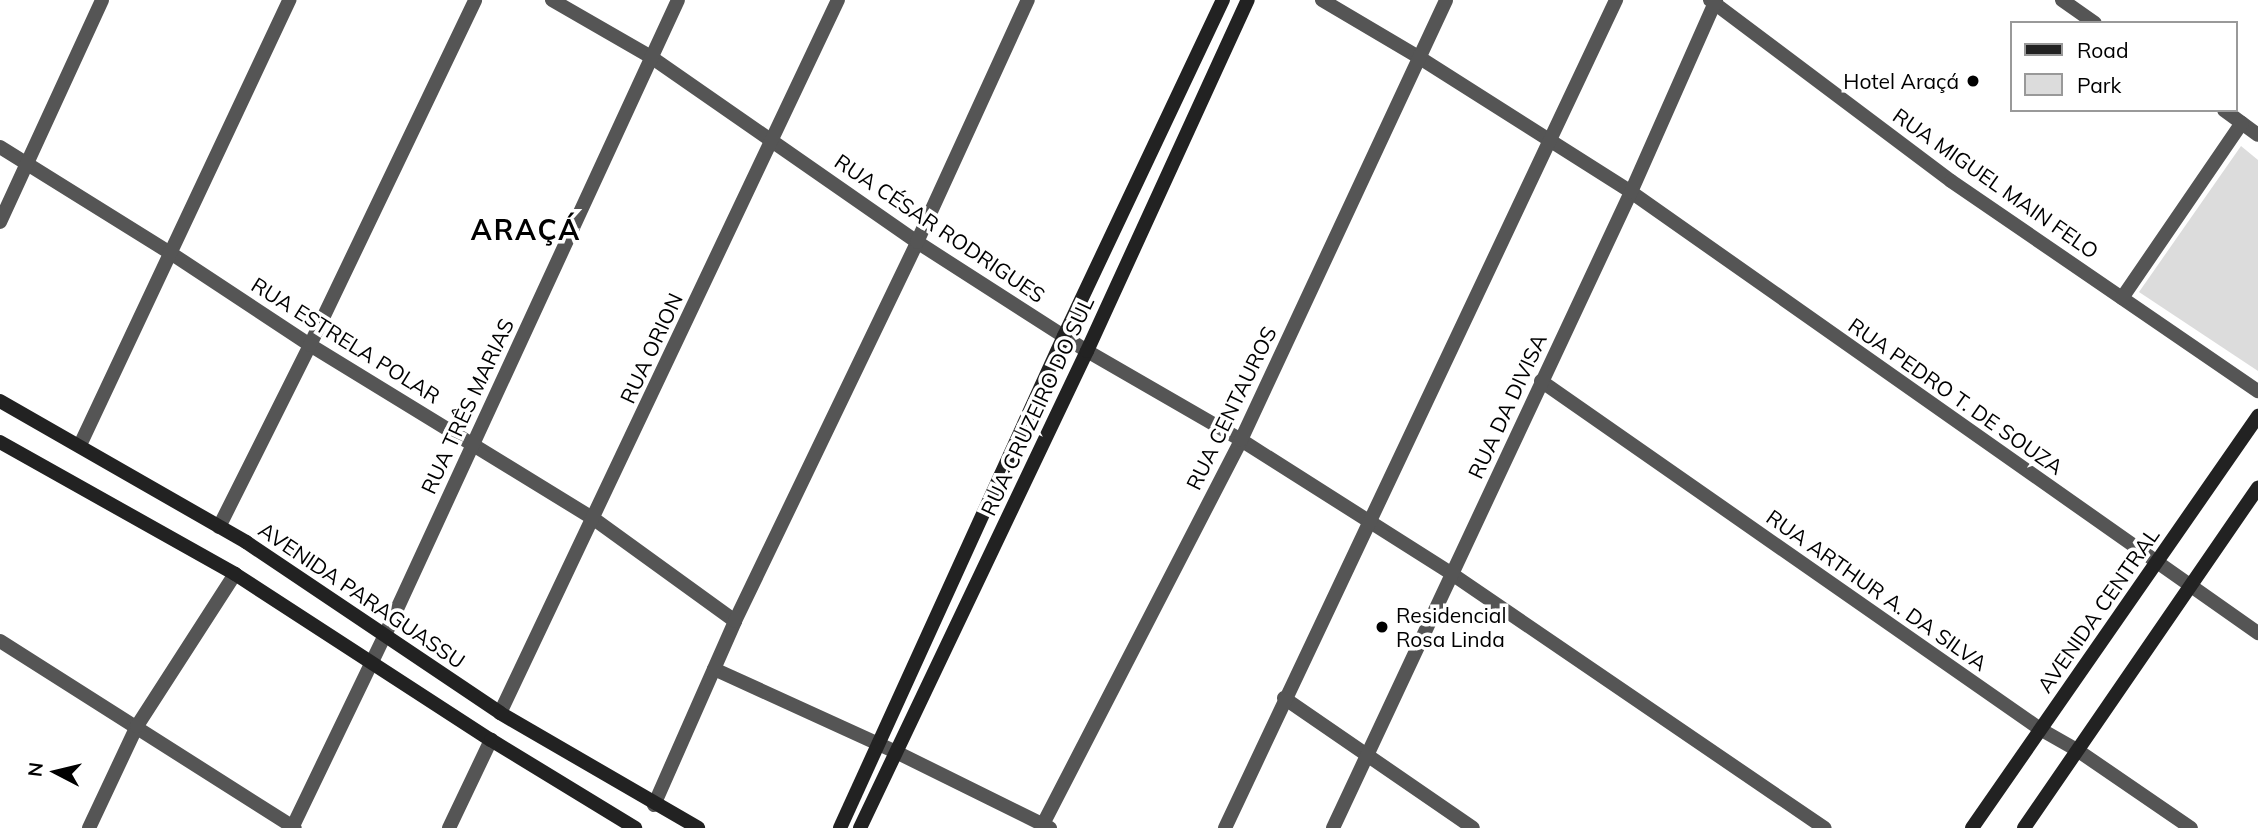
<!DOCTYPE html>
<meta charset="utf-8">
<style>
body{margin:0}
#map{position:relative;width:2258px;height:828px;overflow:hidden;background:#fff;font-family:Mulish,sans-serif}
div>[style]{position:absolute}
.green>*{inset:0;background:#dcdcdc}
.street>*{height:14px;margin:-7px;padding:0 7px;transform-origin:7px;border-radius:7px;background:#555}
.secondary>*{height:14px;margin:-7px;padding:0 7px;transform-origin:7px;border-radius:7px;background:#222}
.dots>*{width:19px;height:19px;translate:-50% -50%;box-sizing:border-box;border:4px solid #fff;border-radius:50%}
span{translate:-50% -50%;white-space:nowrap;text-align:center;line-height:1.15;-webkit-text-stroke:7px #fff;paint-order:stroke}
.poi-label{font-size:21px;color:#000}
.right{translate:-100% -50%;text-align:right}
.left{translate:0 -50%;text-align:left}
.street-label{font-size:21px;color:#000}
.district-label{font-size:28px;color:#000;font-weight:700;letter-spacing:2px}
.legend{position:absolute;left:2010px;top:21px;width:228px;height:91px;box-sizing:border-box;background:#fff;border:2px solid #999;margin:0;padding:9px 12px;list-style:none;font-size:21px;color:#000}
.legend li{display:flex;align-items:center;gap:14px;height:35px}
.legend b{width:35px;border:2px solid #999}
.north{position:absolute;left:21px;top:737px;width:70px;height:70px;-webkit-text-stroke:5px #fff;paint-order:stroke;rotate:277deg;font-size:19px;font-weight:700;line-height:28px;text-align:center;color:#000}
.north::after{content:'';display:block;margin:auto;width:24px;height:32px;background:#000;clip-path:polygon(50% 0,100% 100%,50% 72%,0 100%)}
</style>
<div id="map">
<div class="green">
<i style="clip-path:polygon(2241px 146px,2258px 160px,2258px 371px,2139px 292px)"></i>
</div>
<div class="street">
<i style="left:552px;top:0;width:114px;rotate:29.9deg"></i>
<i style="left:651px;top:57px;width:324px;rotate:34.8deg"></i>
<i style="left:917px;top:242px;width:202px;rotate:32.7deg"></i>
<i style="left:1087px;top:351px;width:178px;rotate:30deg"></i>
<i style="left:1241px;top:440px;width:250px;rotate:32.4deg"></i>
<i style="left:1452px;top:574px;width:451px;rotate:34.3deg"></i>
<i style="left:1322px;top:0;width:114px;rotate:30.6deg"></i>
<i style="left:1420px;top:58px;width:250px;rotate:32.4deg"></i>
<i style="left:1631px;top:192px;width:767px;rotate:35.12deg"></i>
<i style="left:1710px;top:0;width:301px;rotate:36.9deg"></i>
<i style="left:1951px;top:181px;width:372px;rotate:34.4deg"></i>
<i style="left:2062px;top:0;width:40px;rotate:34.9deg"></i>
<i style="left:2224px;top:110px;width:42px;rotate:36.3deg"></i>
<i style="left:0;top:147px;width:199px;rotate:31.9deg"></i>
<i style="left:169px;top:252px;width:169px;rotate:33.4deg"></i>
<i style="left:310px;top:345px;width:333px;rotate:31.5deg"></i>
<i style="left:594px;top:519px;width:174px;rotate:35.9deg"></i>
<i style="left:0;top:222px;width:244px;rotate:-65.3deg"></i>
<i style="left:2122px;top:298px;width:212px;rotate:-55.6deg"></i>
<i style="left:1541px;top:381px;width:608px;rotate:34.89deg"></i>
<i style="left:2040px;top:729px;width:43px;rotate:29.6deg"></i>
<i style="left:2077px;top:750px;width:138px;rotate:34.4deg"></i>
<i style="left:80px;top:445px;width:492px;rotate:-64.8deg"></i>
<i style="left:219px;top:527px;width:203px;rotate:-63.4deg"></i>
<i style="left:310px;top:345px;width:382px;rotate:-64.4deg"></i>
<i style="left:0;top:641px;width:349px;rotate:32.4deg"></i>
<i style="left:714px;top:669px;width:198px;rotate:24.5deg"></i>
<i style="left:894px;top:751px;width:174px;rotate:26.3deg"></i>
<i style="left:1284px;top:698px;width:229px;rotate:34.5deg"></i>
<i style="left:500px;top:713px;width:789px;rotate:-64.64deg"></i>
<i style="left:654px;top:805px;width:201px;rotate:-66.2deg"></i>
<i style="left:735px;top:621px;width:420px;rotate:-64.3deg"></i>
<i style="left:917px;top:242px;width:266px;rotate:-65.4deg"></i>
<i style="left:89px;top:828px;width:113px;rotate:-64.8deg"></i>
<i style="left:137px;top:726px;width:181px;rotate:-57.2deg"></i>
<i style="left:292px;top:828px;width:214px;rotate:-64.3deg"></i>
<i style="left:385px;top:635px;width:699px;rotate:-65.23deg"></i>
<i style="left:449px;top:828px;width:98px;rotate:-64.5deg"></i>
<i style="left:1041px;top:828px;width:437px;rotate:-62.7deg"></i>
<i style="left:1241px;top:440px;width:485px;rotate:-65deg"></i>
<i style="left:1225px;top:828px;width:916px;rotate:-64.72deg"></i>
<i style="left:1333px;top:828px;width:702px;rotate:-64.89deg"></i>
<i style="left:1631px;top:192px;width:210px;rotate:-66.1deg"></i>
</div>
<div class="secondary">
<i style="left:0;top:401px;width:284px;rotate:29.8deg"></i>
<i style="left:246px;top:542px;width:306px;rotate:33.9deg"></i>
<i style="left:500px;top:713px;width:229px;rotate:30.1deg"></i>
<i style="left:0;top:442px;width:270px;rotate:29.3deg"></i>
<i style="left:235px;top:574px;width:305px;rotate:33deg"></i>
<i style="left:491px;top:740px;width:169px;rotate:31.4deg"></i>
<i style="left:840px;top:828px;width:541px;rotate:-65.52deg"></i>
<i style="left:1064px;top:336px;width:372px;rotate:-64.7deg"></i>
<i style="left:860px;top:828px;width:528px;rotate:-64.55deg"></i>
<i style="left:1087px;top:351px;width:386px;rotate:-65.4deg"></i>
<i style="left:1972px;top:828px;width:502px;rotate:-55.23deg"></i>
<i style="left:2024px;top:828px;width:413px;rotate:-55.5deg"></i>
</div>
<div class="dots">
<i style="left:1973px;top:81px;background:#000"></i>
<i style="left:1382px;top:627px;background:#000"></i>
</div>
<div class="poi-label">
<span class="right" style="left:1959px;top:81px">Hotel Araçá</span>
<span class="left" style="left:1396px;top:627px">Residencial<br>Rosa Linda</span>
</div>
<div class="street-label">
<span style="left:1996px;top:183px;rotate:35deg">RUA MIGUEL MAIN FELO</span>
<span style="left:940px;top:228px;rotate:34deg">RUA CÉSAR RODRIGUES</span>
<span style="left:346px;top:340px;rotate:32deg">RUA ESTRELA POLAR</span>
<span style="left:651px;top:348px;rotate:-65deg">RUA ORION</span>
<span style="left:1956px;top:396px;rotate:35deg">RUA PEDRO T. DE SOUZA</span>
<span style="left:467px;top:406px;rotate:-65deg">RUA TRÊS MARIAS</span>
<span style="left:1037px;top:406px;rotate:-65deg">RUA CRUZEIRO DO SUL</span>
<span style="left:1507px;top:406px;rotate:-65deg">RUA DA DIVISA</span>
<span style="left:1231px;top:408px;rotate:-64deg">RUA CENTAUROS</span>
<span style="left:1877px;top:590px;rotate:35deg">RUA ARTHUR A. DA SILVA</span>
<span style="left:362px;top:595px;rotate:34deg">AVENIDA PARAGUASSU</span>
<span style="left:2098px;top:610px;rotate:-55deg">AVENIDA CENTRAL</span>
</div>
<div class="district-label">
<span style="left:526px;top:230px">ARAÇÁ</span>
</div>
<ul class="legend">
<li><b style="height:9px;background:#222"></b>Road</li>
<li><b style="height:19px;background:#dcdcdc"></b>Park</li>
</ul>
<div class="north">N</div>
</div>
